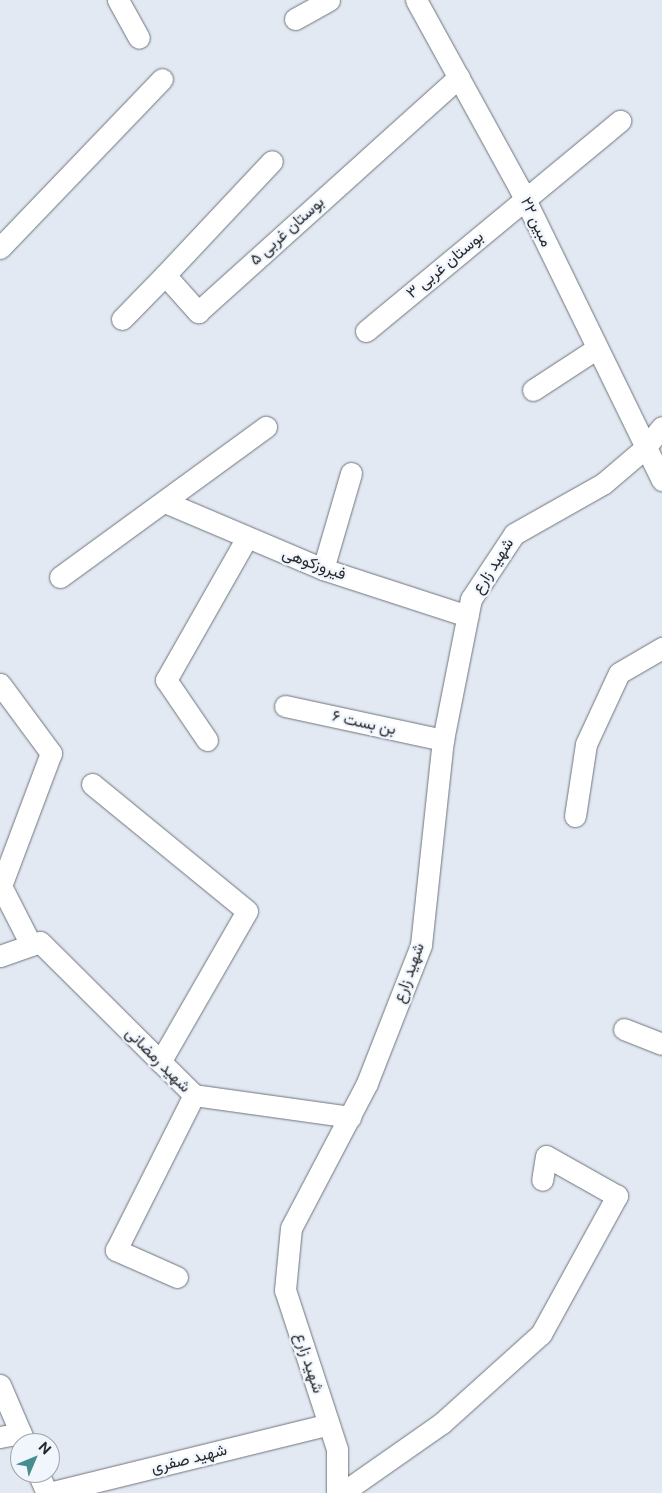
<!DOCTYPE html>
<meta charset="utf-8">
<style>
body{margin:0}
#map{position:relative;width:662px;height:1493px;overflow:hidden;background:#e2e9f2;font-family:"Public Sans",Vazirmatn,sans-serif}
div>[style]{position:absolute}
.roads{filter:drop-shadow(0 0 1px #6f747c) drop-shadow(0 0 1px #6f747c)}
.street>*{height:21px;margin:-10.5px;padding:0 10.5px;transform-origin:10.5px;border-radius:10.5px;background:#fff}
span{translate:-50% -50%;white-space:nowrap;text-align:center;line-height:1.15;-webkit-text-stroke:4.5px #f1f6fd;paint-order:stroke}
.street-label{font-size:16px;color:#26282b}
.north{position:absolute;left:10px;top:1433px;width:50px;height:50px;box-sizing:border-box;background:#f1f6fd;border:1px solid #a0a4a9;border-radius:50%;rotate:45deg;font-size:14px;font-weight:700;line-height:20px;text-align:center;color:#26282b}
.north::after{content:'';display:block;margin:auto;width:18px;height:22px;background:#458d8e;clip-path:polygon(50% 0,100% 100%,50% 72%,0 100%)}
</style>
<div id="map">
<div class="roads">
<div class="street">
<i style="left:118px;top:0;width:43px;rotate:61.1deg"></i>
<i style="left:416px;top:0;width:216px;rotate:61.2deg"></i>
<i style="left:520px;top:189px;width:324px;rotate:64deg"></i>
<i style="left:295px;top:19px;width:39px;rotate:-29deg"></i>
<i style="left:0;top:248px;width:234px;rotate:-46.2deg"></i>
<i style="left:165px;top:275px;width:156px;rotate:-46.8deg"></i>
<i style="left:122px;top:319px;width:62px;rotate:-45.7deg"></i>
<i style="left:165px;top:275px;width:50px;rotate:48.3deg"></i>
<i style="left:198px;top:312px;width:351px;rotate:-42deg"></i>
<i style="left:366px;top:331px;width:330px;rotate:-39.6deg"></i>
<i style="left:533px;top:390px;width:75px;rotate:-33.1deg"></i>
<i style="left:165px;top:502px;width:172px;rotate:23deg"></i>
<i style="left:323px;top:569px;width:152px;rotate:18deg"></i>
<i style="left:323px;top:569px;width:100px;rotate:-73.7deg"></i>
<i style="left:60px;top:577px;width:255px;rotate:-36.1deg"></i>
<i style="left:0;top:684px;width:86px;rotate:53.5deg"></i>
<i style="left:51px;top:753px;width:142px;rotate:110.6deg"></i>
<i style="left:1px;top:886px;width:66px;rotate:63deg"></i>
<i style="left:285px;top:706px;width:162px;rotate:12.1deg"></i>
<i style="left:207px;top:740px;width:73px;rotate:-124.3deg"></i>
<i style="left:166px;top:680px;width:162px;rotate:-60.4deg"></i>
<i style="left:92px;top:784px;width:200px;rotate:39.3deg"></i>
<i style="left:247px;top:911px;width:174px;rotate:119.9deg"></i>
<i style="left:575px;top:816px;width:73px;rotate:-81.3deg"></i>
<i style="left:586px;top:744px;width:78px;rotate:-65.1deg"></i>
<i style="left:619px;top:673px;width:50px;rotate:-30.2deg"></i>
<i style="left:0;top:956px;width:42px;rotate:-19.3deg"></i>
<i style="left:40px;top:942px;width:217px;rotate:44.8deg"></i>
<i style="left:194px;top:1095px;width:158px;rotate:8deg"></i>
<i style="left:624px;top:1029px;width:41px;rotate:21.5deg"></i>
<i style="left:177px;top:1277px;width:67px;rotate:-156.1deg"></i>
<i style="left:116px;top:1250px;width:174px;rotate:-63.3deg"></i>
<i style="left:0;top:1385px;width:63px;rotate:66.7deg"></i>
<i style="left:0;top:1437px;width:21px;rotate:-11deg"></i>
<i style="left:38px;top:1473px;width:22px;rotate:66deg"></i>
<i style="left:49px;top:1493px;width:288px;rotate:-13.8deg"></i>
<i style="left:337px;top:1493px;width:44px;rotate:-90deg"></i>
<i style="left:337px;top:1449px;width:167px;rotate:-108.1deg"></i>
<i style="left:285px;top:1290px;width:62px;rotate:-84.5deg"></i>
<i style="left:291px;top:1228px;width:164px;rotate:-62.3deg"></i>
<i style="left:367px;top:1083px;width:148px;rotate:-68.6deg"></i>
<i style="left:421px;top:945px;width:206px;rotate:-83.9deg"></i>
<i style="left:443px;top:740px;width:144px;rotate:-78.8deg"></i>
<i style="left:471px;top:599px;width:78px;rotate:-56.5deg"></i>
<i style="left:514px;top:534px;width:103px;rotate:-29.5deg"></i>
<i style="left:604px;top:483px;width:52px;rotate:-40.4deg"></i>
<i style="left:644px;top:449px;width:28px;rotate:-51deg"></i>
<i style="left:342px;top:1493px;width:122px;rotate:-35deg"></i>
<i style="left:442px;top:1423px;width:133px;rotate:-42deg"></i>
<i style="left:541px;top:1334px;width:158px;rotate:-61.2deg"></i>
<i style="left:617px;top:1196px;width:81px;rotate:-150.6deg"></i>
<i style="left:546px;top:1156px;width:24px;rotate:99deg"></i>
</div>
</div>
<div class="street-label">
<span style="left:536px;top:222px;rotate:65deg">مبین ۲۲</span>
<span style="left:287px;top:231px;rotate:-42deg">بوستان غربی ۵</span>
<span style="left:445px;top:265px;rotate:-40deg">بوستان غربی ۳</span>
<span style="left:314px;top:564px;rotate:20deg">فیروزکوهی</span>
<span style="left:493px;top:566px;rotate:-57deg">شهید زارع</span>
<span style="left:364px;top:723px;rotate:12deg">بن بست ۶</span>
<span style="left:409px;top:973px;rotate:-70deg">شهید زارع</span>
<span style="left:158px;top:1060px;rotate:45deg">شهید رمضانی</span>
<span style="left:309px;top:1363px;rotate:72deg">شهید زارع</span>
<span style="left:189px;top:1459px;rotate:-14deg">شهید صفری</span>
</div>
<div class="north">N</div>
</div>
